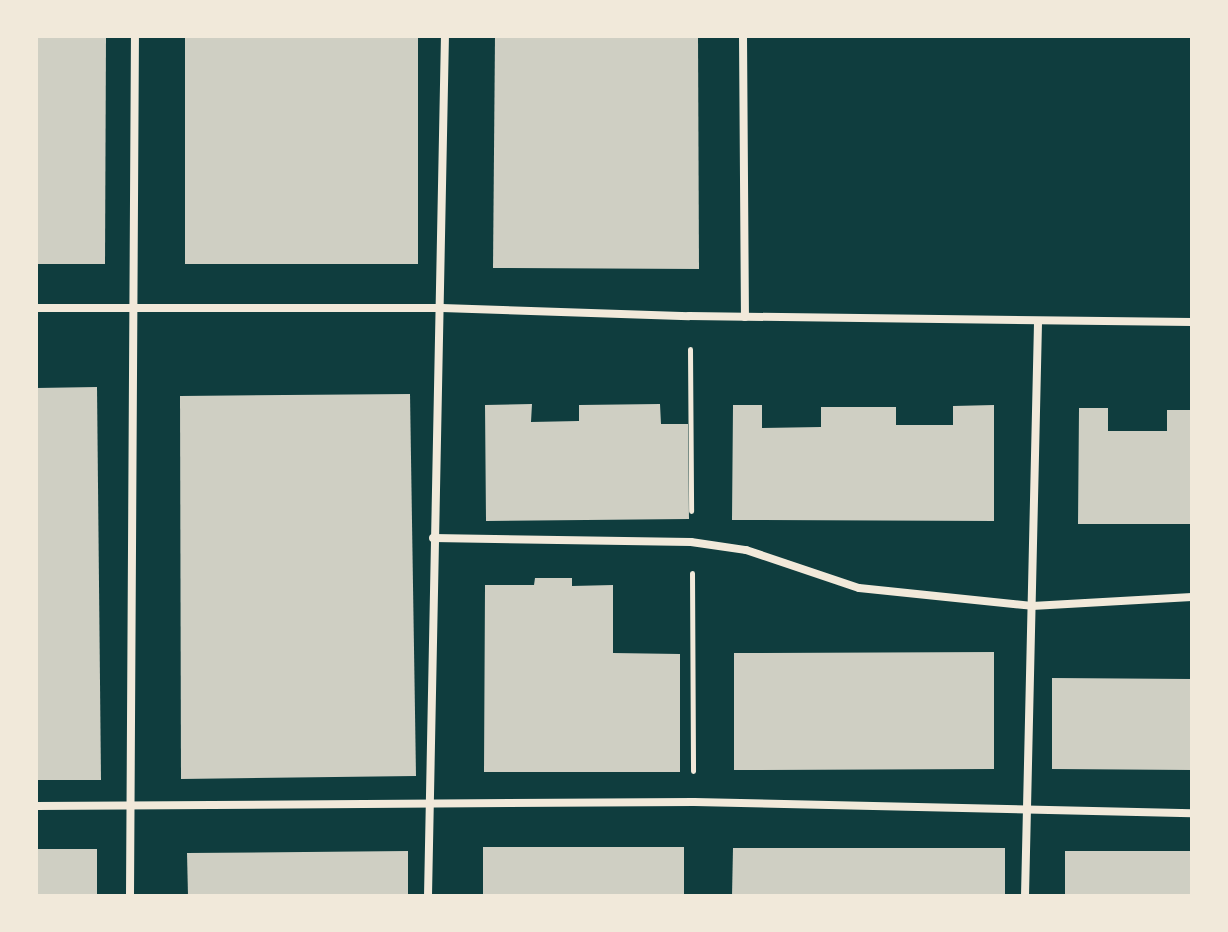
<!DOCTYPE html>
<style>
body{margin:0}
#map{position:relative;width:1228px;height:932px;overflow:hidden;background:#0f3d3e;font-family:Inter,sans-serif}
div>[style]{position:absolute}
.building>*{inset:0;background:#cfcfc3}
.path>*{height:5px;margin:-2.5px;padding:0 2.5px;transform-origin:2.5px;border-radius:2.5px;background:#f1e9da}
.minor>*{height:8px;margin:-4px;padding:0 4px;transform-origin:4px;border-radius:4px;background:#f1e9da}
span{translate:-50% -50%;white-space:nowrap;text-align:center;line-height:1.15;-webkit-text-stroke:7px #f1e9da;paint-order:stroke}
.frame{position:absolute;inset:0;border:38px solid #f1e9da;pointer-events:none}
</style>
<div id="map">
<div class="building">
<i style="clip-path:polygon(36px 36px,106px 36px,105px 264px,36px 264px)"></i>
<i style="clip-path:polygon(185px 36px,418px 36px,418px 264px,185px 264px)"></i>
<i style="clip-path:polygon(495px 36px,698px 36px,699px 269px,493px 268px)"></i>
<i style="clip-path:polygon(97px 387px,101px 780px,36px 780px,36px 388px)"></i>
<i style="clip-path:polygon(410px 394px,416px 776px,181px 779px,180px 396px)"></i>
<i style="clip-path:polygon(532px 404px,531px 422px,579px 421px,579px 405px,660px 404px,661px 424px,688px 424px,689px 519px,486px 521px,485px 405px)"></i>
<i style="clip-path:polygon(733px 405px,762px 405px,762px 428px,821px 427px,821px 407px,896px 407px,896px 425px,953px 425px,953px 406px,994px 405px,994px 521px,732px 520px)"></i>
<i style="clip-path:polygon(1079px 408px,1108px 408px,1108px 431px,1167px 431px,1167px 410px,1192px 410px,1192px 524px,1078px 524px)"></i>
<i style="clip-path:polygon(535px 578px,572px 578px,572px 586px,613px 585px,613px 653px,680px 654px,680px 772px,484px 772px,485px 585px,534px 585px)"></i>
<i style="clip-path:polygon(994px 652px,994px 769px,734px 770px,734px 653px)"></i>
<i style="clip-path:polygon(1052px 678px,1192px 679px,1192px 770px,1052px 769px)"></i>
<i style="clip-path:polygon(483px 847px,684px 847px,684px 896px,483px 896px)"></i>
<i style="clip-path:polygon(733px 848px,1005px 848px,1005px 896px,732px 896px)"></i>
<i style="clip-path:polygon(36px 849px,97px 849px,97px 896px,36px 896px)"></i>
<i style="clip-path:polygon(408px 851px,408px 896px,188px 896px,187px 853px)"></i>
<i style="clip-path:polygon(1065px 851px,1192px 851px,1192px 896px,1065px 896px)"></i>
</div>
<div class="path">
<i style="left:690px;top:349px;width:162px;rotate:89.6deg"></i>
<i style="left:692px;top:573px;width:198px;rotate:89.7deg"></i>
</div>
<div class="minor">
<i style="left:743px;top:36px;width:281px;rotate:89.6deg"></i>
<i style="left:36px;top:308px;width:406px"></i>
<i style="left:442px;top:308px;width:247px;rotate:1.9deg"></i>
<i style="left:689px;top:316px;width:503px;rotate:0.68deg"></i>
<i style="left:433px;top:538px;width:258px;rotate:0.9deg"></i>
<i style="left:691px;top:542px;width:56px;rotate:8.3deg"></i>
<i style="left:746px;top:550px;width:119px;rotate:18.6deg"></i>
<i style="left:859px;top:588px;width:174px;rotate:5.9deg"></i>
<i style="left:1032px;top:606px;width:160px;rotate:-3.2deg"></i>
<i style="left:36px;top:806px;width:658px;rotate:-0.35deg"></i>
<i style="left:694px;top:802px;width:498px;rotate:1.3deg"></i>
<i style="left:130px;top:896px;width:860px;rotate:-89.67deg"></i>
<i style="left:428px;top:896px;width:860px;rotate:-88.87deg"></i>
<i style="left:1025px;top:896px;width:574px;rotate:-88.7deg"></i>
</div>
<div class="frame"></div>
</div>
